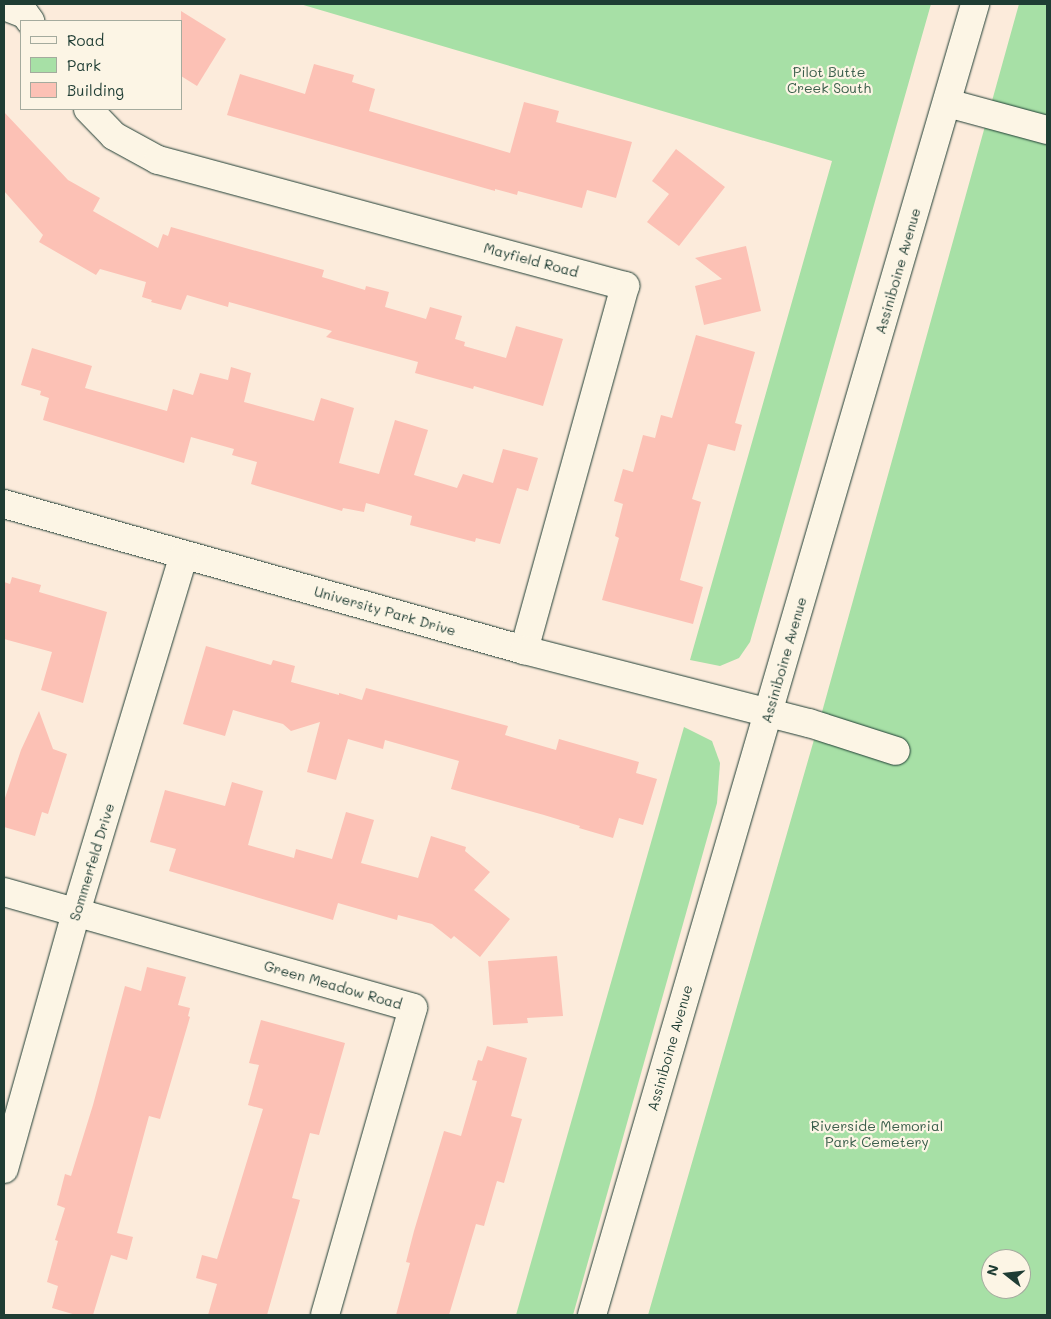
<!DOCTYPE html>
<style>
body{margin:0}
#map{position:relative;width:1051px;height:1319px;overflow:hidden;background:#fcebdb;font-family:Mali,sans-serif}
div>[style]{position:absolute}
.green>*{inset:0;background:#a7e0a6}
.building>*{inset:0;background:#fcc1b5}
.roads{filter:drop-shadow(0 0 1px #1f3d34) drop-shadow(0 0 1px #1f3d34)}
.minor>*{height:28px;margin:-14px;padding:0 14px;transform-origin:14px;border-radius:14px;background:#fcf5e5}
span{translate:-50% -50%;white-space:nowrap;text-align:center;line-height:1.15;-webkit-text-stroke:4.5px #fcf5e5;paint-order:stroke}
.park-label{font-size:14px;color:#3a5e4b}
.street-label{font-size:14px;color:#1f3d34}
.frame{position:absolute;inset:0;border:5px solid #1f3d34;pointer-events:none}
.legend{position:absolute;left:20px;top:20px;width:162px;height:90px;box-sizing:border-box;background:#fcf5e5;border:1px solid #a4ab9e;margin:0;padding:6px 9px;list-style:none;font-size:15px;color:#1f3d34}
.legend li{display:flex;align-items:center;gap:10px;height:25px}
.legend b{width:25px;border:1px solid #a4ab9e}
.north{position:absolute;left:981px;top:1249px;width:50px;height:50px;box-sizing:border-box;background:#fcf5e5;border:1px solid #a4ab9e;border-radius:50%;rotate:286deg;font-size:14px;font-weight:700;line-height:20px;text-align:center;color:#1f3d34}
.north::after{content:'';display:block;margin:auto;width:18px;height:22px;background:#1f3d34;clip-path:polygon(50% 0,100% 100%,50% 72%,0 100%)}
</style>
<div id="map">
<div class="green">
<i style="clip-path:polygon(300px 4px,931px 4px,750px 642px,739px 658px,720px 666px,690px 660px,832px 161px)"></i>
<i style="clip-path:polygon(evenodd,1019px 4px,1047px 4px,1047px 1315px,648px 1315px,822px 712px,1019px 4px,991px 1259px,1021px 1259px,1021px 1289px,991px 1289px,991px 1259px)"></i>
<i style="clip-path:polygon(684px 727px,712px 741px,720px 763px,717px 803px,573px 1315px,516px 1315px)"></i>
</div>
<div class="building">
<i style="clip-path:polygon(181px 11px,226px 39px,197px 86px,181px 76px)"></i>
<i style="clip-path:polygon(314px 64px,354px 75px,352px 82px,375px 89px,369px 111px,510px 153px,524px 102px,559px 111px,556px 122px,632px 142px,616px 198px,587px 190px,582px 208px,518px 191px,517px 195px,495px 189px,495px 191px,227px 115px,240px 74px,305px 94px)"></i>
<i style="clip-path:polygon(4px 112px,68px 180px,100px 198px,93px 211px,158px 248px,163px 234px,168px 236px,171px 227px,324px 270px,322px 277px,365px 290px,366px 286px,389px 292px,385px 307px,426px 319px,430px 307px,462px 316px,455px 339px,465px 342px,464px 346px,506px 358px,516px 326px,563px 339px,543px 406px,474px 386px,473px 389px,415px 373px,418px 362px,326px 337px,332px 331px,229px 302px,228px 307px,187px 295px,181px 310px,151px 302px,152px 300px,142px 297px,146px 282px,100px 269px,96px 275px,39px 242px,43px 235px,4px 191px)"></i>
<i style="clip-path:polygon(676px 149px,725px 187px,679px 246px,647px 222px,669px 194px,652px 181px)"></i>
<i style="clip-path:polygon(746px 246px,761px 311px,704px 325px,695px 286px,722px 279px,695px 258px)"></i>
<i style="clip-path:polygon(696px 335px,755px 352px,735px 423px,742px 425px,735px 451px,708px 444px,692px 499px,701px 502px,680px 580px,703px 587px,693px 624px,602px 600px,619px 538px,615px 536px,623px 504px,614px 501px,623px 469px,633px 472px,643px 435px,655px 438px,661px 415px,672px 418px)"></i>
<i style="clip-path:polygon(32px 348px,92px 366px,85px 388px,167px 411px,173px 389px,193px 395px,200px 373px,228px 380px,231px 367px,251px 373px,244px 402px,314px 421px,321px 398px,354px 408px,339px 463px,379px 474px,395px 420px,428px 430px,414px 475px,457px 488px,463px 474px,493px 483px,503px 449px,538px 458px,528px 491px,517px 488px,500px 544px,476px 538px,475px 542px,410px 525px,412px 516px,366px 503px,364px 512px,343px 508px,342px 511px,251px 484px,257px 462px,232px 455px,234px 449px,191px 437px,184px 463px,43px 420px,49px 398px,40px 395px,41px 391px,21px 385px)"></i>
<i style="clip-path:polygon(12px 577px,41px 585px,39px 592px,107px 612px,83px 703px,41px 690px,52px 652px,4px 639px,4px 582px,10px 584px)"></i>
<i style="clip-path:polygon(206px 646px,271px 665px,273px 660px,295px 666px,291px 682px,339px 695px,339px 693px,362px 700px,366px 688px,508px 726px,505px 735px,556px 750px,559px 739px,639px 762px,636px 773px,657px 779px,643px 825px,619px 818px,613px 838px,579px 828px,580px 826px,544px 815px,451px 789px,459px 761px,385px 740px,383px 749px,348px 739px,336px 780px,307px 772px,320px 722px,291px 731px,283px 724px,233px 710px,225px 736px,183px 724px)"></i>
<i style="clip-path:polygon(39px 711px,53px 749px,67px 754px,48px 814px,42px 812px,35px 836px,4px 827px,4px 801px,21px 750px)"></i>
<i style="clip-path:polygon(232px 782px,263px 791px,248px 845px,294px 858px,296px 849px,332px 859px,346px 812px,374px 820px,361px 863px,418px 878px,431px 836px,466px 847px,465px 851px,490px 872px,474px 890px,510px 919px,480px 957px,454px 936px,451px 939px,432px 924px,398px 915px,397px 920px,338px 903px,333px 920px,169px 871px,176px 849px,150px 842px,165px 790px,225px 806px)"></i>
<i style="clip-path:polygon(557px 956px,563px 1016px,527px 1018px,528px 1023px,493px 1025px,488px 961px)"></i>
<i style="clip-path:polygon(147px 967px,186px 977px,178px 1005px,190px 1008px,188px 1016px,190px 1017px,160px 1119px,149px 1116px,117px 1233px,133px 1237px,127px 1260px,111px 1255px,93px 1315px,76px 1315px,52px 1308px,58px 1286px,47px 1282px,58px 1241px,55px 1240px,65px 1208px,57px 1205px,65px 1174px,71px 1176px,93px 1105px,125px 986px,141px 991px)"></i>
<i style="clip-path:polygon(261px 1020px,345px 1043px,319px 1135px,310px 1133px,292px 1198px,300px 1200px,267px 1315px,208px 1315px,217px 1284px,196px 1278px,202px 1255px,217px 1259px,263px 1109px,248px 1105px,259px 1065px,249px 1063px)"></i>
<i style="clip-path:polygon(487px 1046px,527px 1058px,511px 1116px,522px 1119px,504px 1183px,497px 1181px,484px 1226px,476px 1224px,449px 1315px,396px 1315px,410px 1263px,406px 1262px,414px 1231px,444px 1131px,461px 1136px,477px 1081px,472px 1080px,478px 1060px,482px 1061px)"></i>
</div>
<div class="roads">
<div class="minor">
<i style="left:4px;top:6px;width:22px;rotate:21deg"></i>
<i style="left:25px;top:14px;width:9px;rotate:54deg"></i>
<i style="left:947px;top:103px;width:104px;rotate:15.1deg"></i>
<i style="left:88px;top:109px;width:37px;rotate:46deg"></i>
<i style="left:114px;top:136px;width:50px;rotate:28.6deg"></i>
<i style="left:158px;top:160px;width:484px;rotate:15.1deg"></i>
<i style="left:625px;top:286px;width:378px;rotate:105.5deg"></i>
<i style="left:4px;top:504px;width:540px;rotate:15.68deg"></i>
<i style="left:524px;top:650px;width:294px;rotate:14.4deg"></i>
<i style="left:809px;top:723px;width:91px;rotate:17.8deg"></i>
<i style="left:4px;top:892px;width:425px;rotate:15.8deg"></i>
<i style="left:413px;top:1008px;width:319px;rotate:106deg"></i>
<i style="left:4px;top:1169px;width:267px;rotate:-74.3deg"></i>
<i style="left:76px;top:912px;width:373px;rotate:-73.2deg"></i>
<i style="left:592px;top:1315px;width:1366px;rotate:-73.71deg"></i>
</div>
</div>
<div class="park-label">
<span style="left:829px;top:80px">Pilot Butte<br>Creek South</span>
<span style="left:877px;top:1134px">Riverside Memorial<br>Park Cemetery</span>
</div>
<div class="street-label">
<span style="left:531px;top:260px;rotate:15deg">Mayfield Road</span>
<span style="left:898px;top:271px;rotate:-74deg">Assiniboine Avenue</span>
<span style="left:385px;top:611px;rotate:16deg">University Park Drive</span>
<span style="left:784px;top:660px;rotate:-74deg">Assiniboine Avenue</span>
<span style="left:92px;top:862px;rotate:-73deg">Sommerfeld Drive</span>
<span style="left:333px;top:985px;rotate:16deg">Green Meadow Road</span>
<span style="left:670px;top:1048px;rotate:-74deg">Assiniboine Avenue</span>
</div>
<div class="frame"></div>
<ul class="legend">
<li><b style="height:6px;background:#fcf5e5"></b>Road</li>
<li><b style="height:14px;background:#a7e0a6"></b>Park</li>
<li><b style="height:14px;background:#fcc1b5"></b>Building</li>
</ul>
<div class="north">N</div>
</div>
